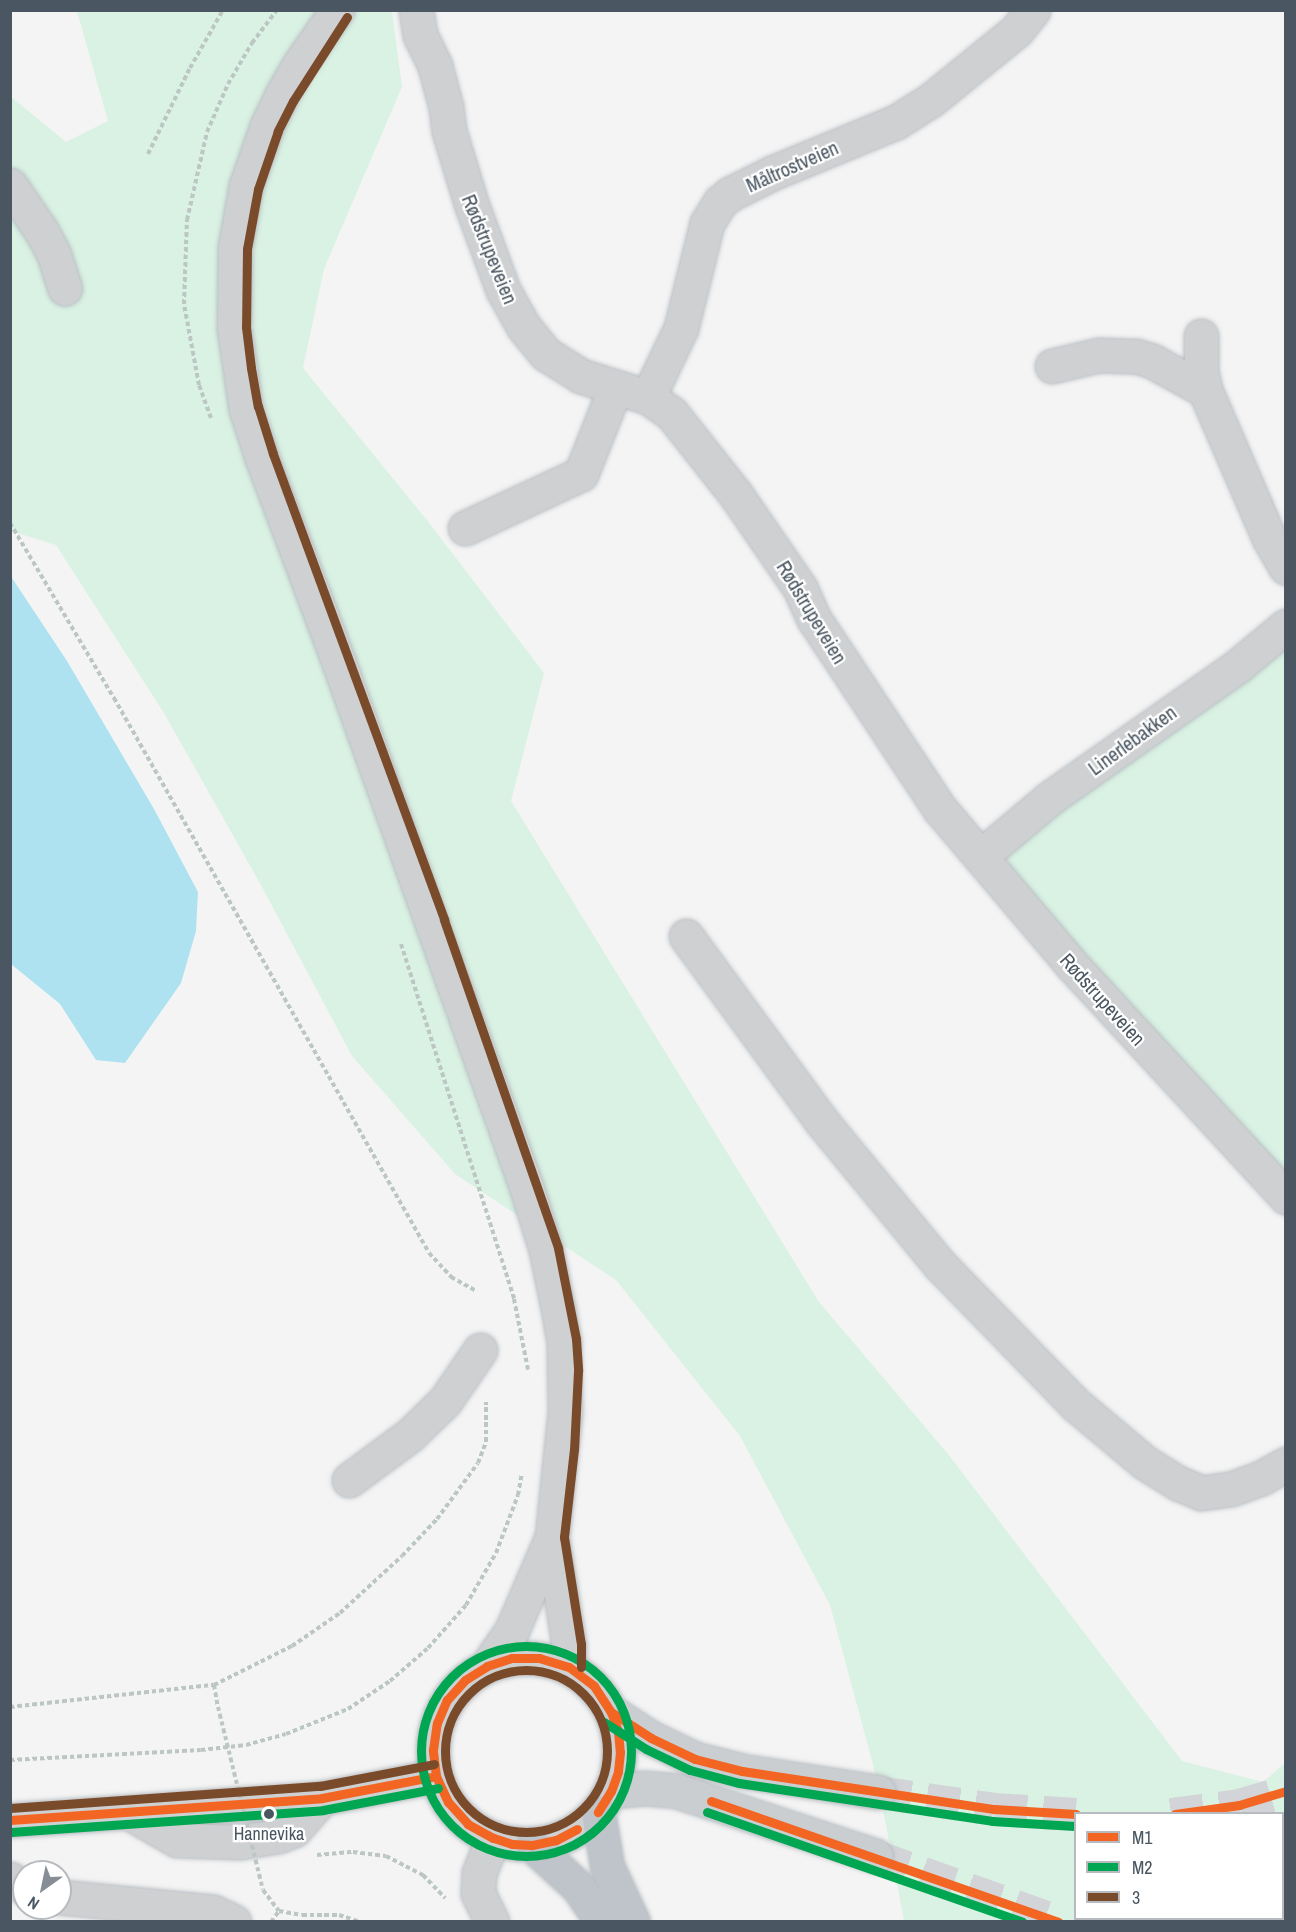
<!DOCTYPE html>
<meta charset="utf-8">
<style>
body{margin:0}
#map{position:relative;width:1296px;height:1932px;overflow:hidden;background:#f4f4f4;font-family:"Archivo Narrow",sans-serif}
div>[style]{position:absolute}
.green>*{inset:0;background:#d9f2e3}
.water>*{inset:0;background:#aee2f0}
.major-tunnel>*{height:33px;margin-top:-16.5px;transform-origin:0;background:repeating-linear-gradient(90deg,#d2d4d7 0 33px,transparent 0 49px)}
.path>*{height:4px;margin-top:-2px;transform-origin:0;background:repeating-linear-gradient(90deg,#bcc7c4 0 4.5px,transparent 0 7.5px)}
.roads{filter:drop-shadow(0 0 2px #b9bec3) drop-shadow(0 0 2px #b9bec3)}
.minor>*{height:33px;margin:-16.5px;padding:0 16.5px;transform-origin:16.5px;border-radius:16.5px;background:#ced0d2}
.minor>.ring{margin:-16.5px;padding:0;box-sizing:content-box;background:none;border:33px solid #ced0d2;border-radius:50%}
.major>*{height:33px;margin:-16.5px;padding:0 16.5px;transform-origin:16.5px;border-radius:16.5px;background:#caced1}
.highway>*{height:33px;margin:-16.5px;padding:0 16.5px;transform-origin:16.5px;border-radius:16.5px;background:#bec4c9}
.path-bridge>*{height:4px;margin-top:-2px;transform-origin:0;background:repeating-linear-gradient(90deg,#bcc7c4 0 4.5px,transparent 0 7.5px)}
.bus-1>*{height:9px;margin:-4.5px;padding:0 4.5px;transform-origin:4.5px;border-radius:4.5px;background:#f26522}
.bus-2>*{height:9px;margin:-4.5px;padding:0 4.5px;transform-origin:4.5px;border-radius:4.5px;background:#00a651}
.bus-2>.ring{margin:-4.5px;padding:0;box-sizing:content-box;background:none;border:9px solid #00a651;border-radius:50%}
.bus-3>*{height:9px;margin:-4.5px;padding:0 4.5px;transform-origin:4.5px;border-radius:4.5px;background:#7a4b2a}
.bus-3>.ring{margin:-4.5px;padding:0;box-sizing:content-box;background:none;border:9px solid #7a4b2a;border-radius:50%}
.dots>*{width:16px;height:16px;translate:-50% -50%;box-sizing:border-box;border:3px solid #fff;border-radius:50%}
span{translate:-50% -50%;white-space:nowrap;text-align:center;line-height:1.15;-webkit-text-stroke:4.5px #fff;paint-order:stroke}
.bus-label{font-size:18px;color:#4a5661}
.street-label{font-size:20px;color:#4a5661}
.frame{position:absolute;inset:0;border:12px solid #4a5661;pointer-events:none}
.legend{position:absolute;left:1074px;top:1812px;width:210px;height:108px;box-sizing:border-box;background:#fff;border:2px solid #b7bbc0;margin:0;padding:8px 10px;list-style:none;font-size:18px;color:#4a5661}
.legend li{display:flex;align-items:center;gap:12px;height:30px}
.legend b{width:30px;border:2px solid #b7bbc0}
.north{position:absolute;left:12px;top:1860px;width:60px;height:60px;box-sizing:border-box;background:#fff;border:2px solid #b7bbc0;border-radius:50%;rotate:213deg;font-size:16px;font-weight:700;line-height:24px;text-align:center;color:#4a5661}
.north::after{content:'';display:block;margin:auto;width:21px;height:27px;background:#868d94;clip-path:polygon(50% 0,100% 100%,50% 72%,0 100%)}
</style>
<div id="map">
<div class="green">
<i style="clip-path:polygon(evenodd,77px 11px,392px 11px,402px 87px,324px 269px,303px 368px,430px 524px,544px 673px,511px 801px,819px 1302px,948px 1454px,1182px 1761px,1263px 1782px,1285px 1763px,1285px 1921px,904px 1921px,878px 1783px,830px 1605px,740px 1436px,616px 1280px,455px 1174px,352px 1056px,262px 887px,164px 713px,56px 545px,11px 531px,10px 96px,66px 142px,108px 121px,77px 11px,1076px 1814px,1282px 1814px,1282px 1918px,1076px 1918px,1076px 1814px)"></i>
<i style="clip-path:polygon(1285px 615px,1285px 1183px,1024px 909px,999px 835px)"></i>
</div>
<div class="water">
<i style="clip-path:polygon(10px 575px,67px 661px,154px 809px,198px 892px,196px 931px,181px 983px,125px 1063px,96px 1060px,60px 1004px,11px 964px)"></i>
</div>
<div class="major-tunnel">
<i style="left:878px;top:1792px;width:117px;rotate:8.3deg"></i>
<i style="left:994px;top:1809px;width:82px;rotate:3.5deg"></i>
<i style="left:1171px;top:1814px;width:69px;rotate:-7.5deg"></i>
<i style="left:1239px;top:1805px;width:49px;rotate:-16.6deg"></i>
<i style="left:876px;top:1856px;width:195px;rotate:19.7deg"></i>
</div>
<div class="path">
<i style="left:148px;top:154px;width:96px;rotate:-64deg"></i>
<i style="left:190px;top:68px;width:67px;rotate:-60.4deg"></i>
<i style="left:211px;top:418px;width:35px;rotate:-110deg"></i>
<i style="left:199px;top:385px;width:82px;rotate:-100.5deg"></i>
<i style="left:184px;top:304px;width:84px;rotate:-88deg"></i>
<i style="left:187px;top:220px;width:90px;rotate:-77.2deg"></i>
<i style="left:207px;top:132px;width:52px;rotate:-66.4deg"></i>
<i style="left:228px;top:84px;width:48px;rotate:-59.7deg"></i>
<i style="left:252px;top:43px;width:41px;rotate:-52.9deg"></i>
<i style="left:10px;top:523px;width:204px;rotate:59.3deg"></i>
<i style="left:114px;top:698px;width:638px;rotate:60.42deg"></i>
<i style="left:429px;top:1253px;width:33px;rotate:47deg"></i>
<i style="left:451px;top:1277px;width:29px;rotate:29deg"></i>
<i style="left:401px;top:944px;width:373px;rotate:72.3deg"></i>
<i style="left:514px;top:1299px;width:72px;rotate:78.8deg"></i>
<i style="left:214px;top:1685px;width:87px;rotate:-26.6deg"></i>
<i style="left:292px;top:1646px;width:58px;rotate:-34.5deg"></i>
<i style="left:340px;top:1613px;width:84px;rotate:-42.6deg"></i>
<i style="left:402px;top:1556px;width:51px;rotate:-46.6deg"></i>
<i style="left:437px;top:1519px;width:69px;rotate:-53.8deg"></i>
<i style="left:478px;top:1463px;width:22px;rotate:-69deg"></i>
<i style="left:486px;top:1442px;width:40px;rotate:-90deg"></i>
<i style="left:10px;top:1707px;width:205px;rotate:-6.2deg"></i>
<i style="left:214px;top:1685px;width:22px;rotate:80deg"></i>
<i style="left:10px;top:1760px;width:191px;rotate:-3deg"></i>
<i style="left:201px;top:1750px;width:45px;rotate:-6.3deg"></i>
<i style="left:246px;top:1745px;width:41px;rotate:-15.4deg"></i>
<i style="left:286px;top:1734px;width:67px;rotate:-22deg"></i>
<i style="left:348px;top:1709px;width:50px;rotate:-33.7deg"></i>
<i style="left:390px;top:1681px;width:50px;rotate:-41deg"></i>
<i style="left:428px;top:1648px;width:57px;rotate:-48.5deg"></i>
<i style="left:466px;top:1605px;width:60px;rotate:-60deg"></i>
<i style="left:496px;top:1553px;width:62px;rotate:-69.2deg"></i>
<i style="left:518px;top:1495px;width:22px;rotate:-80deg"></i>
<i style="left:317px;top:1855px;width:36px;rotate:-5deg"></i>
<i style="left:353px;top:1852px;width:33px;rotate:7deg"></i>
<i style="left:386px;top:1856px;width:42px;rotate:27.2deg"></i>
<i style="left:423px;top:1875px;width:32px;rotate:46deg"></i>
<i style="left:263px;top:1890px;width:26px;rotate:53deg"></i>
<i style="left:279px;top:1911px;width:23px;rotate:10deg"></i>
<i style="left:302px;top:1915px;width:37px"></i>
<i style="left:339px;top:1915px;width:23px;rotate:18deg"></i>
<i style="left:1282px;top:1892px;width:12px;rotate:-70deg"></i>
<i style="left:271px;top:1922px;width:14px;rotate:-54deg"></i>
<i style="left:1275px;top:1922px;width:4px;rotate:-76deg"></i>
</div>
<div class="roads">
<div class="minor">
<i style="left:337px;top:10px;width:67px;rotate:124.6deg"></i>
<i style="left:299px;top:65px;width:34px;rotate:120deg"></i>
<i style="left:282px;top:95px;width:34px;rotate:116deg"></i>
<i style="left:267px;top:126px;width:64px;rotate:109.3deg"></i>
<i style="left:246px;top:186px;width:63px;rotate:100.1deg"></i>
<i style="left:235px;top:248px;width:80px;rotate:90.7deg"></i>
<i style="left:234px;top:328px;width:82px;rotate:81.6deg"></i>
<i style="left:246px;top:409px;width:52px;rotate:71.9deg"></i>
<i style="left:262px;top:458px;width:219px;rotate:69.4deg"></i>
<i style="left:339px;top:663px;width:555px;rotate:70.33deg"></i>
<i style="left:526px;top:1186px;width:67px;rotate:72.6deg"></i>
<i style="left:546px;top:1250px;width:59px;rotate:78.3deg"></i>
<i style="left:558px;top:1308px;width:34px;rotate:80deg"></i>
<i style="left:564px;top:1341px;width:71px;rotate:89.2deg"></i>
<i style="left:565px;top:1412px;width:126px;rotate:95.9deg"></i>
<i style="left:552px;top:1537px;width:101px;rotate:113.3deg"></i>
<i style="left:512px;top:1630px;width:44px;rotate:124.8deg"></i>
<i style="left:416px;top:10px;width:25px;rotate:81deg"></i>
<i style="left:420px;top:35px;width:34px;rotate:64deg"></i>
<i style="left:435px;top:66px;width:42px;rotate:75deg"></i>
<i style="left:446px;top:107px;width:24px;rotate:83deg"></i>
<i style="left:449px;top:131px;width:78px;rotate:73deg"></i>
<i style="left:472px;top:206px;width:90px;rotate:69.7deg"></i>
<i style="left:503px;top:290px;width:41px;rotate:60.9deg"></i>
<i style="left:523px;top:326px;width:36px;rotate:51deg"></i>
<i style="left:546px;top:354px;width:41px;rotate:32.2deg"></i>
<i style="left:581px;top:376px;width:70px;rotate:17.4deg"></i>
<i style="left:648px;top:397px;width:29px;rotate:35deg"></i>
<i style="left:672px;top:414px;width:103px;rotate:51.7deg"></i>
<i style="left:736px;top:495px;width:113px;rotate:55.5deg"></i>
<i style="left:800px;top:588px;width:34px;rotate:66deg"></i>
<i style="left:814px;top:619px;width:227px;rotate:56.5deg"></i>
<i style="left:939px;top:808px;width:206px;rotate:49.7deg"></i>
<i style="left:1072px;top:965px;width:316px;rotate:47.3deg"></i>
<i style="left:10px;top:185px;width:57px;rotate:55.8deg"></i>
<i style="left:42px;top:232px;width:26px;rotate:62deg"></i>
<i style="left:54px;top:255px;width:35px;rotate:72deg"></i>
<i style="left:1201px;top:336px;width:35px;rotate:90deg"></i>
<i style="left:1201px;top:371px;width:19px;rotate:78deg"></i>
<i style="left:1205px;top:390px;width:161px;rotate:66.6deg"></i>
<i style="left:1269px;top:538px;width:34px;rotate:60deg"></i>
<i style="left:1052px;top:366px;width:48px;rotate:-13.2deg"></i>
<i style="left:1099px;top:355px;width:37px;rotate:2deg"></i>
<i style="left:1136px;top:356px;width:17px;rotate:17deg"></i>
<i style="left:1152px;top:361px;width:60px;rotate:28.7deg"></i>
<i style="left:648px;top:397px;width:76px;rotate:-64.4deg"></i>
<i style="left:681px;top:328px;width:108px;rotate:-76.1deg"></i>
<i style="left:707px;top:223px;width:25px;rotate:-58deg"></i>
<i style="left:720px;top:202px;width:13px;rotate:-39deg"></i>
<i style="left:730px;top:194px;width:47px;rotate:-26.6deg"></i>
<i style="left:772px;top:173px;width:134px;rotate:-22.4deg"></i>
<i style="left:896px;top:122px;width:41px;rotate:-32.2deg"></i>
<i style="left:931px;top:100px;width:109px;rotate:-39.1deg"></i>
<i style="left:1016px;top:31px;width:27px;rotate:-51deg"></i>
<i style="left:465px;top:528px;width:128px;rotate:-25deg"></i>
<i style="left:581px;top:474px;width:92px;rotate:-68.4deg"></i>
<i style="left:981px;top:856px;width:90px;rotate:-40deg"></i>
<i style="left:1050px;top:798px;width:231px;rotate:-35.1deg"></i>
<i style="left:1239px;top:665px;width:61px;rotate:-39.7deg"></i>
<i style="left:686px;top:936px;width:230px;rotate:53.8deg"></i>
<i style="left:822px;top:1122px;width:185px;rotate:50.5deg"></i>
<i style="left:940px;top:1265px;width:194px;rotate:45.8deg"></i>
<i style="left:1075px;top:1404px;width:90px;rotate:40deg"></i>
<i style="left:1144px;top:1462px;width:40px;rotate:32deg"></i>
<i style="left:1178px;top:1483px;width:25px;rotate:23deg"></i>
<i style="left:1201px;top:1493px;width:30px;rotate:-8deg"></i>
<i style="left:1231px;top:1489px;width:32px;rotate:-20deg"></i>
<i style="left:1261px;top:1478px;width:29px;rotate:-29deg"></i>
<i style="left:349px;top:1480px;width:76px;rotate:-36.4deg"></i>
<i style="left:410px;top:1435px;width:49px;rotate:-44.2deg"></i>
<i style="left:445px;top:1401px;width:62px;rotate:-55.5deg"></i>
<i style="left:552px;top:1537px;width:110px;rotate:81.1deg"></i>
<i style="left:569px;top:1646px;width:21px;rotate:90deg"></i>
<i class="ring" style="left:433px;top:1658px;width:153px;height:153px"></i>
<i style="left:130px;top:1813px;width:54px;rotate:29.9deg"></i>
<i style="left:177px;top:1840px;width:63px;rotate:1.8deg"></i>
<i style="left:240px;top:1842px;width:38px;rotate:-9deg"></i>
<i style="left:278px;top:1836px;width:17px;rotate:-21deg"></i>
<i style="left:294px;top:1830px;width:43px;rotate:-48.8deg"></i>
<i style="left:10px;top:1820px;width:313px;rotate:-4deg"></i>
<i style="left:322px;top:1798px;width:116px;rotate:-10.9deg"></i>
<i style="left:10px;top:1879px;width:16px;rotate:30deg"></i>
<i style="left:60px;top:1897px;width:154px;rotate:5.6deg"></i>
<i style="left:213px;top:1912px;width:23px;rotate:25deg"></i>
<i style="left:492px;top:1922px;width:32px;rotate:-116deg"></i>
<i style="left:478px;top:1893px;width:20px;rotate:-87deg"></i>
<i style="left:479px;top:1873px;width:38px;rotate:-68deg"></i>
</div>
<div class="major">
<i style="left:611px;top:1712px;width:48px;rotate:33deg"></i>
<i style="left:651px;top:1738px;width:49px;rotate:25.5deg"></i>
<i style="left:695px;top:1759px;width:49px;rotate:14.3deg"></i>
<i style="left:742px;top:1771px;width:138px;rotate:8.8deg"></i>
<i style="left:611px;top:1791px;width:34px;rotate:-5deg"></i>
<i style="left:645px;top:1788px;width:32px;rotate:5deg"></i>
<i style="left:677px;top:1791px;width:209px;rotate:18.1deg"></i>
</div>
<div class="highway">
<i style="left:598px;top:1812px;width:55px;rotate:80.5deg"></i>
<i style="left:607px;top:1866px;width:62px;rotate:65.1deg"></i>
<i style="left:532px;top:1845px;width:62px;rotate:42.4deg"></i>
<i style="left:578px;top:1887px;width:42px;rotate:55.6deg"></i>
</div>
</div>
<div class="path-bridge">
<i style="left:218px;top:1707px;width:188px;rotate:76.2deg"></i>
</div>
<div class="bus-1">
<i style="left:611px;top:1712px;width:48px;rotate:33deg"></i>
<i style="left:651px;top:1738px;width:49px;rotate:25.5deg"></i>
<i style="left:695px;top:1759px;width:49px;rotate:14.3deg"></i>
<i style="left:742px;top:1771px;width:255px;rotate:8.6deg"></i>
<i style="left:994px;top:1809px;width:82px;rotate:3.5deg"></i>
<i style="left:711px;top:1801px;width:368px;rotate:19.2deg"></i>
<i style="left:1175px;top:1814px;width:65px;rotate:-8deg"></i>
<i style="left:1239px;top:1805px;width:49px;rotate:-16.6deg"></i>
<i style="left:10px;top:1820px;width:313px;rotate:-4deg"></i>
<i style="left:322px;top:1798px;width:116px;rotate:-10.9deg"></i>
<i style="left:577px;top:1829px;width:24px;rotate:152deg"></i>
<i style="left:556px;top:1840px;width:25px;rotate:168deg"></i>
<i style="left:532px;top:1845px;width:20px;rotate:-177deg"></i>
<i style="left:512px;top:1844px;width:20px;rotate:-162deg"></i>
<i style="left:493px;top:1838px;width:29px;rotate:-151deg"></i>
<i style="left:468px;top:1824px;width:30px;rotate:-132deg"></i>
<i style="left:448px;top:1802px;width:29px;rotate:-115deg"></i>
<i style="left:436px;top:1776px;width:26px;rotate:-97deg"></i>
<i style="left:433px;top:1750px;width:27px;rotate:-82deg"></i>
<i style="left:437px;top:1723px;width:25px;rotate:-67deg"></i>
<i style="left:447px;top:1700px;width:27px;rotate:-48deg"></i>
<i style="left:465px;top:1680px;width:26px;rotate:-32deg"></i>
<i style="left:487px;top:1666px;width:26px;rotate:-18deg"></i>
<i style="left:512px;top:1658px;width:27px"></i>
<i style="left:539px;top:1658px;width:31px;rotate:17deg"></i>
<i style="left:569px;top:1667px;width:31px;rotate:37deg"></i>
<i style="left:594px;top:1686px;width:31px;rotate:57deg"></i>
<i style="left:611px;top:1712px;width:20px;rotate:70deg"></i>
<i style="left:618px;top:1731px;width:21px;rotate:85deg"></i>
<i style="left:620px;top:1752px;width:20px;rotate:96deg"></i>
<i style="left:618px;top:1772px;width:20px;rotate:110deg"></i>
<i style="left:611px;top:1791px;width:25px;rotate:122deg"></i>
</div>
<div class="bus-2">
<i class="ring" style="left:421px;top:1646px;width:201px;height:201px"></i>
<i style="left:604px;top:1722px;width:50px;rotate:32.7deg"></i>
<i style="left:646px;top:1749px;width:49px;rotate:25.5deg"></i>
<i style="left:690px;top:1770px;width:51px;rotate:14.9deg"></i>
<i style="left:739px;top:1783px;width:256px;rotate:8.5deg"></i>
<i style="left:992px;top:1821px;width:83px;rotate:3.4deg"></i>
<i style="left:707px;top:1812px;width:334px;rotate:19.2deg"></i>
<i style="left:11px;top:1832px;width:313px;rotate:-4deg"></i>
<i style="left:323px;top:1810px;width:117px;rotate:-10.8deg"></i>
</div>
<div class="bus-3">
<i style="left:347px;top:17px;width:100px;rotate:122.7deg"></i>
<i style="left:293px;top:101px;width:34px;rotate:117deg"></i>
<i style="left:278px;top:131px;width:61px;rotate:109deg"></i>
<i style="left:258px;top:189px;width:61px;rotate:100.4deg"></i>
<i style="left:247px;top:249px;width:78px;rotate:90.7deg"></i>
<i style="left:246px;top:327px;width:41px;rotate:83deg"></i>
<i style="left:251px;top:368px;width:39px;rotate:80deg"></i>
<i style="left:258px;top:406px;width:50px;rotate:72.6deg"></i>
<i style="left:273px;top:454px;width:496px;rotate:69.8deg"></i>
<i style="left:444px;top:920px;width:347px;rotate:70.8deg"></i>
<i style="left:558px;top:1248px;width:93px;rotate:78.8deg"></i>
<i style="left:576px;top:1339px;width:32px;rotate:86deg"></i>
<i style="left:578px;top:1371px;width:78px;rotate:92.9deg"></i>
<i style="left:574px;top:1449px;width:89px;rotate:96.5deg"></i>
<i style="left:564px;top:1537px;width:108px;rotate:81deg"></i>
<i style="left:581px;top:1644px;width:23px;rotate:90deg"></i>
<i class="ring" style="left:445px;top:1670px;width:153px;height:153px"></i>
<i style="left:10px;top:1808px;width:311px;rotate:-4.1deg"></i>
<i style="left:320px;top:1786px;width:116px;rotate:-10.9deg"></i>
</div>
<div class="dots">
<i style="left:269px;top:1814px;background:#4a5661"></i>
</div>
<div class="bus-label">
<span style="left:269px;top:1834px">Hannevika</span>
</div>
<div class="street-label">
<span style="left:792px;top:166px;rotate:-24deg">Måltrostveien</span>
<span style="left:490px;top:249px;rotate:68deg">Rødstrupeveien</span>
<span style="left:812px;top:612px;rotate:59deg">Rødstrupeveien</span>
<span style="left:1132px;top:740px;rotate:-36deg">Linerlebakken</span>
<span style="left:1103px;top:999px;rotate:48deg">Rødstrupeveien</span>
</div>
<div class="frame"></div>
<ul class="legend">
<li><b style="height:8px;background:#f26522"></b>M1</li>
<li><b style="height:8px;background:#00a651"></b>M2</li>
<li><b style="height:8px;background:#7a4b2a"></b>3</li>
</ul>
<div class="north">N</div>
</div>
